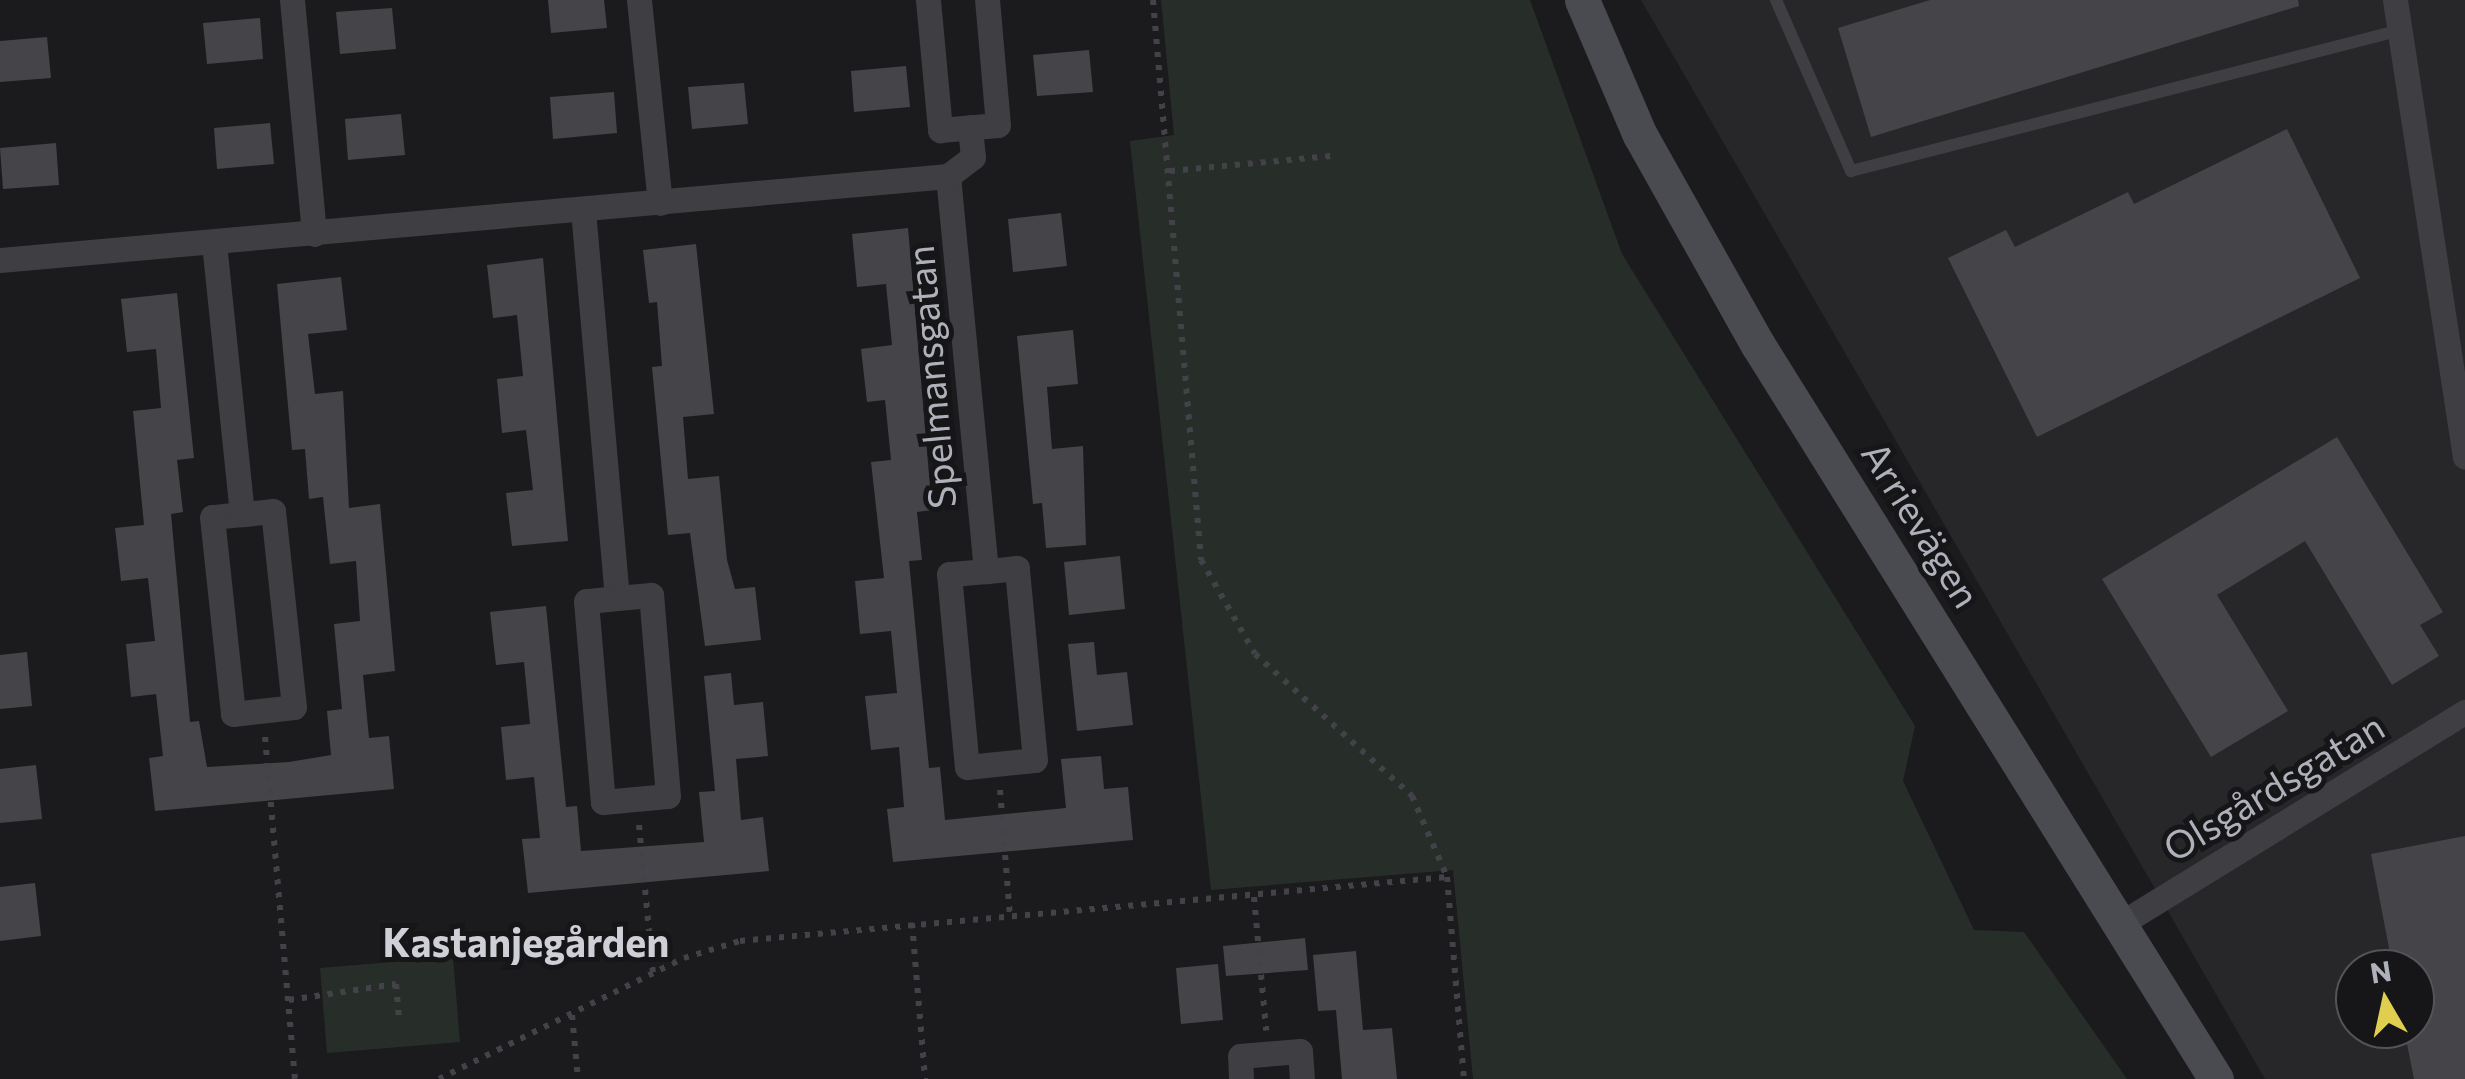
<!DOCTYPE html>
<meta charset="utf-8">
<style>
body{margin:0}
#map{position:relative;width:2465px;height:1079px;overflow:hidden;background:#1b1a1c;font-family:Commissioner,sans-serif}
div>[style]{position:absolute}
.built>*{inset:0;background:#272729}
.green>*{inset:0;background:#272e29}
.building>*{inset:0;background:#454549}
.path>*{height:6px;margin-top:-3px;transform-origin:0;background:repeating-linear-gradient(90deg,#424248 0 5px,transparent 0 13px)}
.service>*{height:12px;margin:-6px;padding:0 6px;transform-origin:6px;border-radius:6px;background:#3e3e43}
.minor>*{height:25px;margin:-12.5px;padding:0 12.5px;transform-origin:12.5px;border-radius:12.5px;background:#3e3e43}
.secondary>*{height:35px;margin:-17.5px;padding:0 17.5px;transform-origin:17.5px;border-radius:17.5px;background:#4a4a51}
span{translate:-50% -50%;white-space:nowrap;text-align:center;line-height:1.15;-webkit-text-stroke:10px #161517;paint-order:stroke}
.street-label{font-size:38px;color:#aeb0ba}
.neighbourhood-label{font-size:40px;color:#cfcfd7;font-weight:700}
.north{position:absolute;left:2335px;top:949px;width:100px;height:100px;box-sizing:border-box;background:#161517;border:2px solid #535358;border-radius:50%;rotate:351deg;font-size:28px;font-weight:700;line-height:40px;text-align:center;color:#aeb0ba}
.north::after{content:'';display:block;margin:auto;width:35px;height:45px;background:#dfce50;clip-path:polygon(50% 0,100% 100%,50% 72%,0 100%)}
</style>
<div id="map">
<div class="built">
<i style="clip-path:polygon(evenodd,1641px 0,2465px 0,2465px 1079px,2265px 1079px,1641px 0,2355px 969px,2415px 969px,2415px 1029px,2355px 1029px,2355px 969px)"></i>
</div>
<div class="green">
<i style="clip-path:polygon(1161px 0,1530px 0,1622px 254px,1915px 726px,1903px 781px,1974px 930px,2024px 932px,2127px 1079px,1473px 1079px,1453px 870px,1211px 890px,1130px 141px,1174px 135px)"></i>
<i style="clip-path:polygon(453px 957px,460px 1042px,327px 1053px,320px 968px)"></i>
</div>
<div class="building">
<i style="clip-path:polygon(548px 0,604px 0,607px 28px,551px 33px)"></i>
<i style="clip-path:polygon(1930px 0,2298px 0,2299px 6px,1871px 137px,1838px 28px)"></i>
<i style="clip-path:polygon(392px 8px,396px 49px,340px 54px,336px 12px)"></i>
<i style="clip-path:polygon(260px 18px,263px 59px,207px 64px,203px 23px)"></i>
<i style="clip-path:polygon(47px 37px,51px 78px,0 82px,0 41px)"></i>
<i style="clip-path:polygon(1089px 50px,1093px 92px,1037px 96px,1033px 55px)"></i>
<i style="clip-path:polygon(906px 66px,910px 107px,854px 112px,851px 71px)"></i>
<i style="clip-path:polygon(744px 83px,748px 124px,692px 129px,688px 87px)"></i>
<i style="clip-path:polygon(614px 92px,617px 133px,553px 139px,550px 97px)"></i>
<i style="clip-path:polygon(401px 114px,405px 155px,348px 160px,345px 119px)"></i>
<i style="clip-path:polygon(270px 123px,274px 164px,217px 169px,214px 128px)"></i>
<i style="clip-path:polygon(2287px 129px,2360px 278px,2037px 437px,1948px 258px,2006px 230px,2015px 247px,2128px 192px,2134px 204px)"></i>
<i style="clip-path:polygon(56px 143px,59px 185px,3px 189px,0 148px)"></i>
<i style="clip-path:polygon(1061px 213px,1067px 266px,1013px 272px,1008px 219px)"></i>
<i style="clip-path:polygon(908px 228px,932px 510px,917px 512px,922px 560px,909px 561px,929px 768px,940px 767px,945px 820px,1066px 808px,1061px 759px,1101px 756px,1104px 789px,1128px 787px,1133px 840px,893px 862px,887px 809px,904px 807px,899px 747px,871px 750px,865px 696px,897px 693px,891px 631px,860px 634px,855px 581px,884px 578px,871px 462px,891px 460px,885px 400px,867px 402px,861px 349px,892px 345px,886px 284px,857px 287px,852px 234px)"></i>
<i style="clip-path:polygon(696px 244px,714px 414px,683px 417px,688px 479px,719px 476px,727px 560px,735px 589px,755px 587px,761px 640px,705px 646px,690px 533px,668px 535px,652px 367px,662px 366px,657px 302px,649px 303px,643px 250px)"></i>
<i style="clip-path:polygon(543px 258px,568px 541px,512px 546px,506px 493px,533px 490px,526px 430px,502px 433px,497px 379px,523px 376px,517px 315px,493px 318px,487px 265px)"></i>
<i style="clip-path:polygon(341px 277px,347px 330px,308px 334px,315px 394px,343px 391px,349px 508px,380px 504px,395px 671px,363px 675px,369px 738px,389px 736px,394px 789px,155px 811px,149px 758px,163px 756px,156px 694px,131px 697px,126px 644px,155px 641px,148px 578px,121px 581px,115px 528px,144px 525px,133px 411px,161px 408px,156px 349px,127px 352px,121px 299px,177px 293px,194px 458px,177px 460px,183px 512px,171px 514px,190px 722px,199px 721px,207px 767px,289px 762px,331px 755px,327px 711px,342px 709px,334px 624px,360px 621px,356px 561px,330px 564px,323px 497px,309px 499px,305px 449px,292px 450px,277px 284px)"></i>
<i style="clip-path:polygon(1073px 330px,1078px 384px,1047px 387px,1052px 449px,1083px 446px,1086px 545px,1046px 548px,1042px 503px,1033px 504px,1017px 336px)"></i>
<i style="clip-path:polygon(2337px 437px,2443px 612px,2420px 625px,2439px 656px,2392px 685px,2305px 541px,2217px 595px,2288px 711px,2211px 757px,2102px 579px)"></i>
<i style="clip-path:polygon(1120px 556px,1125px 609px,1069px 615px,1064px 562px)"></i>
<i style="clip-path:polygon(546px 606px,566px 807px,577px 806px,581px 851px,704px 842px,699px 792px,715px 791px,704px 676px,731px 673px,734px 705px,763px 702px,768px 756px,736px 759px,741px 820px,763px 817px,769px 871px,528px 893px,522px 839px,540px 838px,534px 777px,506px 780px,501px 727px,530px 724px,524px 662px,496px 665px,490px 612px)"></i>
<i style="clip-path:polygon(1094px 642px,1097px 675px,1127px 672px,1133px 725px,1077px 731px,1068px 644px)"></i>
<i style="clip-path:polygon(27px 652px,32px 706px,0 709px,0 655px)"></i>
<i style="clip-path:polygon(36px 765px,42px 819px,0 823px,0 769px)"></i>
<i style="clip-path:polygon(2465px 836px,2465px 1079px,2414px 1079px,2404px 1029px,2415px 1029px,2415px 969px,2393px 969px,2371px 854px)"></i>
<i style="clip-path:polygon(35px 883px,41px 936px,0 941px,0 887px)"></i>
<i style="clip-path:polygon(1305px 938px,1308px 970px,1226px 976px,1223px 946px)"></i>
<i style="clip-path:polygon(1356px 951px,1363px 1030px,1392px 1028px,1397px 1079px,1342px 1079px,1336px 1010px,1318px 1011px,1313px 955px)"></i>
<i style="clip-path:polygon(1218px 964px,1223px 1020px,1181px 1024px,1176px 968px)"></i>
</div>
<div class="path">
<i style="left:1153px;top:0;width:562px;rotate:85.1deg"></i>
<i style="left:1201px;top:560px;width:108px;rotate:60.1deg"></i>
<i style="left:1255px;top:654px;width:212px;rotate:42.1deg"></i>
<i style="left:1412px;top:796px;width:88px;rotate:66.6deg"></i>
<i style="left:1170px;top:171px;width:164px;rotate:-5.3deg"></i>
<i style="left:265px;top:737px;width:343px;rotate:85deg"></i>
<i style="left:1000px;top:790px;width:128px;rotate:85.5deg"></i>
<i style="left:639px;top:825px;width:149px;rotate:84.6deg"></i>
<i style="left:1254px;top:897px;width:134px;rotate:84.8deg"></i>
<i style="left:912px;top:923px;width:157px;rotate:85.2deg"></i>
<i style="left:289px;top:1000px;width:108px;rotate:-8.5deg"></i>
<i style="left:396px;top:984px;width:35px;rotate:85deg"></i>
<i style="left:572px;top:1015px;width:64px;rotate:84.6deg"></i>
<i style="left:439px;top:1079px;width:273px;rotate:-26.3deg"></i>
<i style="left:684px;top:958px;width:59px;rotate:-16.9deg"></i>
<i style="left:740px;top:941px;width:710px;rotate:-5.17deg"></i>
<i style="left:1447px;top:877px;width:203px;rotate:85.2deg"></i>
</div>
<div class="service">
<i style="left:1776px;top:0;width:187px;rotate:66.3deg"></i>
<i style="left:1851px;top:171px;width:568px;rotate:-14.38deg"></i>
</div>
<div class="minor">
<i style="left:292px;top:0;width:235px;rotate:84.6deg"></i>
<i style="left:639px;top:0;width:204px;rotate:84.1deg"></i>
<i style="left:928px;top:0;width:131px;rotate:84.7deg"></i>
<i style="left:940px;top:130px;width:58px;rotate:-4.9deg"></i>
<i style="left:998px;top:125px;width:125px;rotate:-95deg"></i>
<i style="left:2395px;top:0;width:462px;rotate:81.3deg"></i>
<i style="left:948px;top:176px;width:397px;rotate:84.5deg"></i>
<i style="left:986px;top:571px;width:37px;rotate:175deg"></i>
<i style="left:949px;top:574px;width:194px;rotate:84.7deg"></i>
<i style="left:967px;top:767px;width:68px;rotate:-5.9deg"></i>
<i style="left:1035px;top:760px;width:193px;rotate:-95.4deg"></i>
<i style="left:1017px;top:568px;width:31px;rotate:174deg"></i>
<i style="left:583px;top:210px;width:389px;rotate:85deg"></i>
<i style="left:617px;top:598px;width:31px;rotate:174deg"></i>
<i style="left:586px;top:601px;width:202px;rotate:85.2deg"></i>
<i style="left:603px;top:802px;width:65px;rotate:-5.3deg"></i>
<i style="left:668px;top:796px;width:202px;rotate:-94.8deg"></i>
<i style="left:651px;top:595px;width:34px;rotate:175deg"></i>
<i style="left:214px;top:243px;width:272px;rotate:84.1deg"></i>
<i style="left:242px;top:514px;width:30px;rotate:174deg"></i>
<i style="left:212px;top:517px;width:198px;rotate:83.9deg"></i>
<i style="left:233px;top:714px;width:61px;rotate:-6.5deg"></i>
<i style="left:294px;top:707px;width:197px;rotate:-96.1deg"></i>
<i style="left:273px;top:511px;width:31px;rotate:174deg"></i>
<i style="left:0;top:260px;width:952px;rotate:-5.06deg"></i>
<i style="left:948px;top:176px;width:31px;rotate:-37deg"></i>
<i style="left:973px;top:157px;width:30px;rotate:-96deg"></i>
<i style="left:2120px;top:924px;width:405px;rotate:-31.6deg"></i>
<i style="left:1241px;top:1079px;width:23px;rotate:-92deg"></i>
<i style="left:1240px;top:1056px;width:60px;rotate:-4.8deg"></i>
<i style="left:1300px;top:1051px;width:28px;rotate:86deg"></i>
</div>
<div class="secondary">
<i style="left:1582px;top:0;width:147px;rotate:66.8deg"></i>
<i style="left:1640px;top:135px;width:241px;rotate:60.7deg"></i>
<i style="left:1758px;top:345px;width:865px;rotate:58.04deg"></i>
</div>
<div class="street-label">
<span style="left:930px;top:377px;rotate:-95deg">Spelmansgatan</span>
<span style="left:1922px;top:524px;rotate:58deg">Arrievägen</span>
<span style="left:2273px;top:786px;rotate:-31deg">Olsgårdsgatan</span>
</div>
<div class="neighbourhood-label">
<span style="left:526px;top:941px">Kastanjegården</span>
</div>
<div class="north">N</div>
</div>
